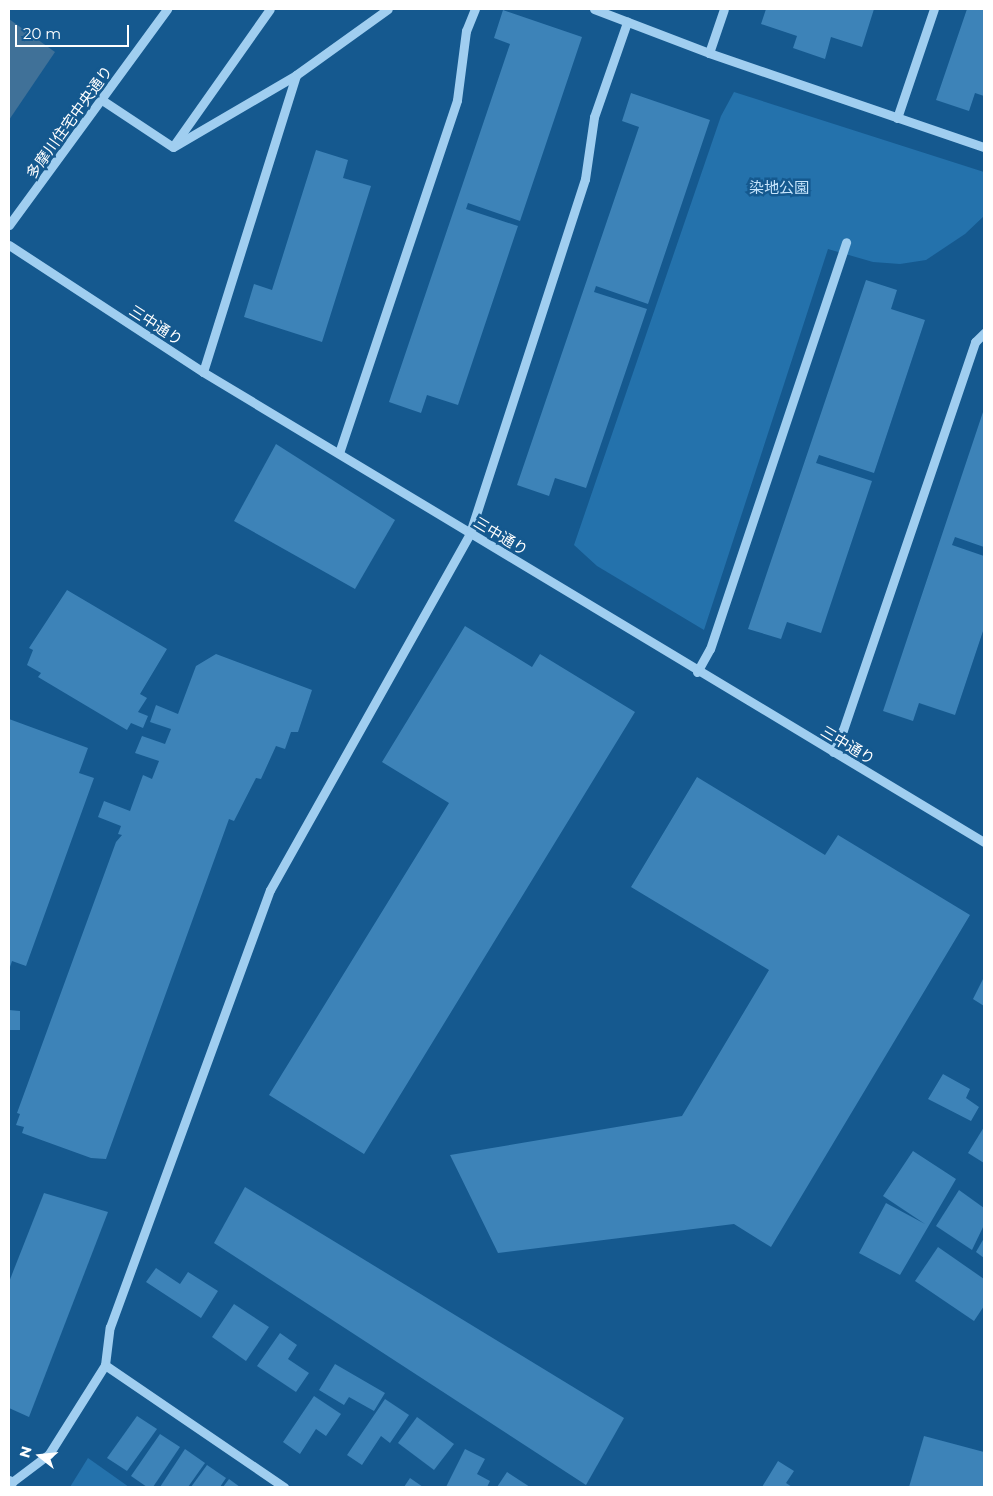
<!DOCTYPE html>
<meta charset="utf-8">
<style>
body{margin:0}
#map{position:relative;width:993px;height:1496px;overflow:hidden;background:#15598f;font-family:Montserrat,"Noto Sans JP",sans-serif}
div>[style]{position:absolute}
.green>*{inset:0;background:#2472ac}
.water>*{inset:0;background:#407198}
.building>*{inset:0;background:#3d83b8}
.minor>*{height:9px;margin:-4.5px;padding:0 4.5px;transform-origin:4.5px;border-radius:4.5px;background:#a0cef0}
span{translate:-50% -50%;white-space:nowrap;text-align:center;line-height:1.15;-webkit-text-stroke:5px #15598f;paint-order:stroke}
.street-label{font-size:15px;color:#fff}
.park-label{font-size:15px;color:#c7e5fc}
.frame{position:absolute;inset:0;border:10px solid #fff;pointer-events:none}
.north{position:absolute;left:15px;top:1431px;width:50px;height:50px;-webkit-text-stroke:4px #15598f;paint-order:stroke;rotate:286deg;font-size:14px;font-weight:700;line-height:20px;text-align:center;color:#fff}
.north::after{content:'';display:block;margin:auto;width:18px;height:22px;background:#fff;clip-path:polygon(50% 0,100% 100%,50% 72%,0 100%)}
.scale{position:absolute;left:15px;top:25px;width:114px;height:22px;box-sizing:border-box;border:2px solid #fff;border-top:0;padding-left:6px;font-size:15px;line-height:18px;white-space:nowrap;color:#fff;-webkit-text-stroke:4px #15598f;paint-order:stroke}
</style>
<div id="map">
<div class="green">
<i style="clip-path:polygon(734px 92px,984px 172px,984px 216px,965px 234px,926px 260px,900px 264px,873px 262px,828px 249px,704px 630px,597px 566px,574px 545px,721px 116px)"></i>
<i style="clip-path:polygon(88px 1458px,129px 1487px,70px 1487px)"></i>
</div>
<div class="water">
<i style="clip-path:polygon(9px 19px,55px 52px,9px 120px)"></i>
</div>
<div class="building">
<i style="clip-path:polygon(766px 9px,874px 9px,862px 47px,831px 37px,825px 59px,793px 48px,797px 36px,761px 24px)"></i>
<i style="clip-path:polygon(967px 9px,984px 9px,984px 96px,975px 93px,969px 111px,936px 100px)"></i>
<i style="clip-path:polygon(503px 10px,582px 37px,520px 221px,468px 203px,466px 209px,518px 226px,458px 405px,427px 395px,421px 413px,389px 402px,510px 44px,494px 38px)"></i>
<i style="clip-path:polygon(631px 93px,710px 120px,648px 304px,596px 286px,594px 292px,647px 309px,586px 488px,555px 478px,549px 496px,517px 485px,639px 127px,622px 121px)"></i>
<i style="clip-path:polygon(316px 150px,348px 160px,343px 178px,371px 186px,322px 342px,244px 317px,254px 284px,272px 290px)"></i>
<i style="clip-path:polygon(866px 280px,897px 290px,891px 309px,925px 320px,874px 473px,819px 455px,816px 463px,872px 481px,821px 633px,787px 622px,781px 639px,748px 629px)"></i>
<i style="clip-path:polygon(984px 409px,984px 547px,955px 537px,952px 545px,984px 556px,984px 628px,955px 715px,919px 703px,913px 721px,883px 711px)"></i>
<i style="clip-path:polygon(276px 444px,395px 520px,355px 589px,234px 521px)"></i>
<i style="clip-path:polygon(67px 590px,167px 649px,140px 694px,147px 698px,138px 712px,148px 716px,143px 728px,131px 723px,127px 730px,38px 677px,41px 673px,27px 665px,33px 650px,29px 648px)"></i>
<i style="clip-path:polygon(465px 626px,532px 667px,540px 654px,635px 712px,364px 1154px,269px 1095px,449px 803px,382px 762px)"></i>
<i style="clip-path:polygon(216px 654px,312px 690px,298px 732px,291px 732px,285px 749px,276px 746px,261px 779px,256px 778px,234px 821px,229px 819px,106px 1159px,91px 1158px,22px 1133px,24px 1127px,16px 1125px,20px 1114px,17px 1113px,116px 842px,122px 835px,118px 834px,121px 826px,98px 817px,104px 801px,130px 811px,143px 775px,152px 779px,159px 761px,135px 753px,142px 736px,165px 744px,171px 729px,150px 722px,156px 705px,178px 714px,196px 666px)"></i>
<i style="clip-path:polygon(9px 719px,88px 748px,79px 773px,94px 778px,26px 966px,12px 961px,9px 970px)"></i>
<i style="clip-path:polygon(697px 777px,825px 855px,838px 835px,970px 915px,771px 1247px,734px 1224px,498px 1253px,450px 1155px,682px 1116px,769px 970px,631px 887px)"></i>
<i style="clip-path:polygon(984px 977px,984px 1006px,973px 999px)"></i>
<i style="clip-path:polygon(9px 1010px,20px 1011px,20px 1030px,9px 1030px)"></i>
<i style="clip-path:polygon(943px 1074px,970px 1089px,966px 1098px,979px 1107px,971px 1121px,928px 1099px)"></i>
<i style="clip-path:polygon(984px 1127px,984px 1163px,968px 1153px)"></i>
<i style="clip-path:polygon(913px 1151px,956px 1179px,900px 1275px,859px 1253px,886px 1203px,925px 1224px,883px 1196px)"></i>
<i style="clip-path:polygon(245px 1187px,624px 1418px,586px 1485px,214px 1243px)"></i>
<i style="clip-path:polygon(959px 1190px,984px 1208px,984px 1225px,972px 1250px,936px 1226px)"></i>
<i style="clip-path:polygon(44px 1193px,108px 1212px,29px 1417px,9px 1408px,9px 1282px)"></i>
<i style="clip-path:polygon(984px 1238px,984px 1258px,976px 1252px)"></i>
<i style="clip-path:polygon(938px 1247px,984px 1279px,984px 1306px,974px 1321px,915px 1281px)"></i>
<i style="clip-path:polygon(156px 1268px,180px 1284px,188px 1272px,218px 1291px,201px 1318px,146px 1282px)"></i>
<i style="clip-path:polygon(234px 1304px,269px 1327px,246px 1361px,212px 1337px)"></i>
<i style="clip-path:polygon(280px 1333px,297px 1345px,288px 1359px,309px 1373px,296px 1392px,257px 1366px)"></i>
<i style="clip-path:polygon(335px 1364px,385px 1393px,374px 1411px,349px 1397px,344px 1405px,319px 1390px)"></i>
<i style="clip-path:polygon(314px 1396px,341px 1414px,326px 1436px,316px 1429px,300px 1454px,283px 1442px)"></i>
<i style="clip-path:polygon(385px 1399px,409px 1415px,390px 1443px,381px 1436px,362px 1465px,347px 1455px)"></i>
<i style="clip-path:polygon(137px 1416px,157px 1429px,127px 1471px,107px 1458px)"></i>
<i style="clip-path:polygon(417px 1417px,454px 1444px,434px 1470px,398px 1443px)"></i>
<i style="clip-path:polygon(160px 1434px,180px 1447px,153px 1487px,147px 1487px,131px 1476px)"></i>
<i style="clip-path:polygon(924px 1436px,984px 1452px,984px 1487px,909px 1487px)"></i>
<i style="clip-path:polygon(185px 1449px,205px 1463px,188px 1487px,160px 1487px)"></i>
<i style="clip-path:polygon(465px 1449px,485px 1459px,477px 1474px,490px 1481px,487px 1487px,446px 1487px)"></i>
<i style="clip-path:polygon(778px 1461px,794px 1471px,786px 1483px,792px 1487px,762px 1487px)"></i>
<i style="clip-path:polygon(207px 1465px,226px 1478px,220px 1487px,191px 1487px)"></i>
<i style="clip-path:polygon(507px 1472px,530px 1487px,497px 1487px)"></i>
<i style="clip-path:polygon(410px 1478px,423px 1487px,404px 1487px)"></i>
<i style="clip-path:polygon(229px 1479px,240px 1487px,223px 1487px)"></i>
</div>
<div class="minor">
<i style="left:594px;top:9px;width:123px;rotate:20.9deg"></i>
<i style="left:709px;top:53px;width:291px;rotate:18.9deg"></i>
<i style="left:709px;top:53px;width:46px;rotate:-71.2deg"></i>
<i style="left:102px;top:100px;width:85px;rotate:33.5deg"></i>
<i style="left:173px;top:147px;width:143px;rotate:-30.3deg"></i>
<i style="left:296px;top:75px;width:113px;rotate:-35.7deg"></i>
<i style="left:897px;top:118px;width:115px;rotate:-71.3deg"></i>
<i style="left:174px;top:145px;width:166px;rotate:-54.8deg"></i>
<i style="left:9px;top:225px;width:268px;rotate:-53.8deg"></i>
<i style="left:9px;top:245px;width:232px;rotate:33.2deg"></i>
<i style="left:203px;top:372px;width:912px;rotate:31.04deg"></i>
<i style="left:203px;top:372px;width:311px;rotate:-72.6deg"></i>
<i style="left:339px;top:453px;width:372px;rotate:-71.5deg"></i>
<i style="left:457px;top:100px;width:70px;rotate:-82.6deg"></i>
<i style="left:466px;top:31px;width:24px;rotate:-68deg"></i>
<i style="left:697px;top:672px;width:26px;rotate:-61deg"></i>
<i style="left:710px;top:649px;width:429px;rotate:-71.5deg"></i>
<i style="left:833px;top:752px;width:24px;rotate:-66deg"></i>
<i style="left:843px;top:730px;width:410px;rotate:-71.2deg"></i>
<i style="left:975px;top:342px;width:13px;rotate:-45deg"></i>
<i style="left:105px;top:1365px;width:217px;rotate:34.3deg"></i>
<i style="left:9px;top:1480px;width:4px;rotate:34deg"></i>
<i style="left:12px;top:1482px;width:46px;rotate:-37.1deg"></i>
<i style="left:49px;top:1454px;width:105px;rotate:-57.8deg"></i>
<i style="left:105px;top:1365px;width:38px;rotate:-83deg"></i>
<i style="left:110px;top:1327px;width:465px;rotate:-69.9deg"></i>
<i style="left:270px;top:890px;width:409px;rotate:-60.7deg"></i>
<i style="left:470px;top:533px;width:372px;rotate:-72deg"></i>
<i style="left:585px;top:179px;width:63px;rotate:-81.7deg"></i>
<i style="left:594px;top:117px;width:101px;rotate:-70.8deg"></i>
</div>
<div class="street-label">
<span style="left:69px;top:122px;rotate:-54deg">多摩川住宅中央通り</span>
<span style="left:156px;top:325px;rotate:33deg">三中通り</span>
<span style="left:501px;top:536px;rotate:31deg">三中通り</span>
<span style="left:848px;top:745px;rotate:31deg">三中通り</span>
</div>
<div class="park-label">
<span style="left:779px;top:188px">染地公園</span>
</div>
<div class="frame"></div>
<div class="north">N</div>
<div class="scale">20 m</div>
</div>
